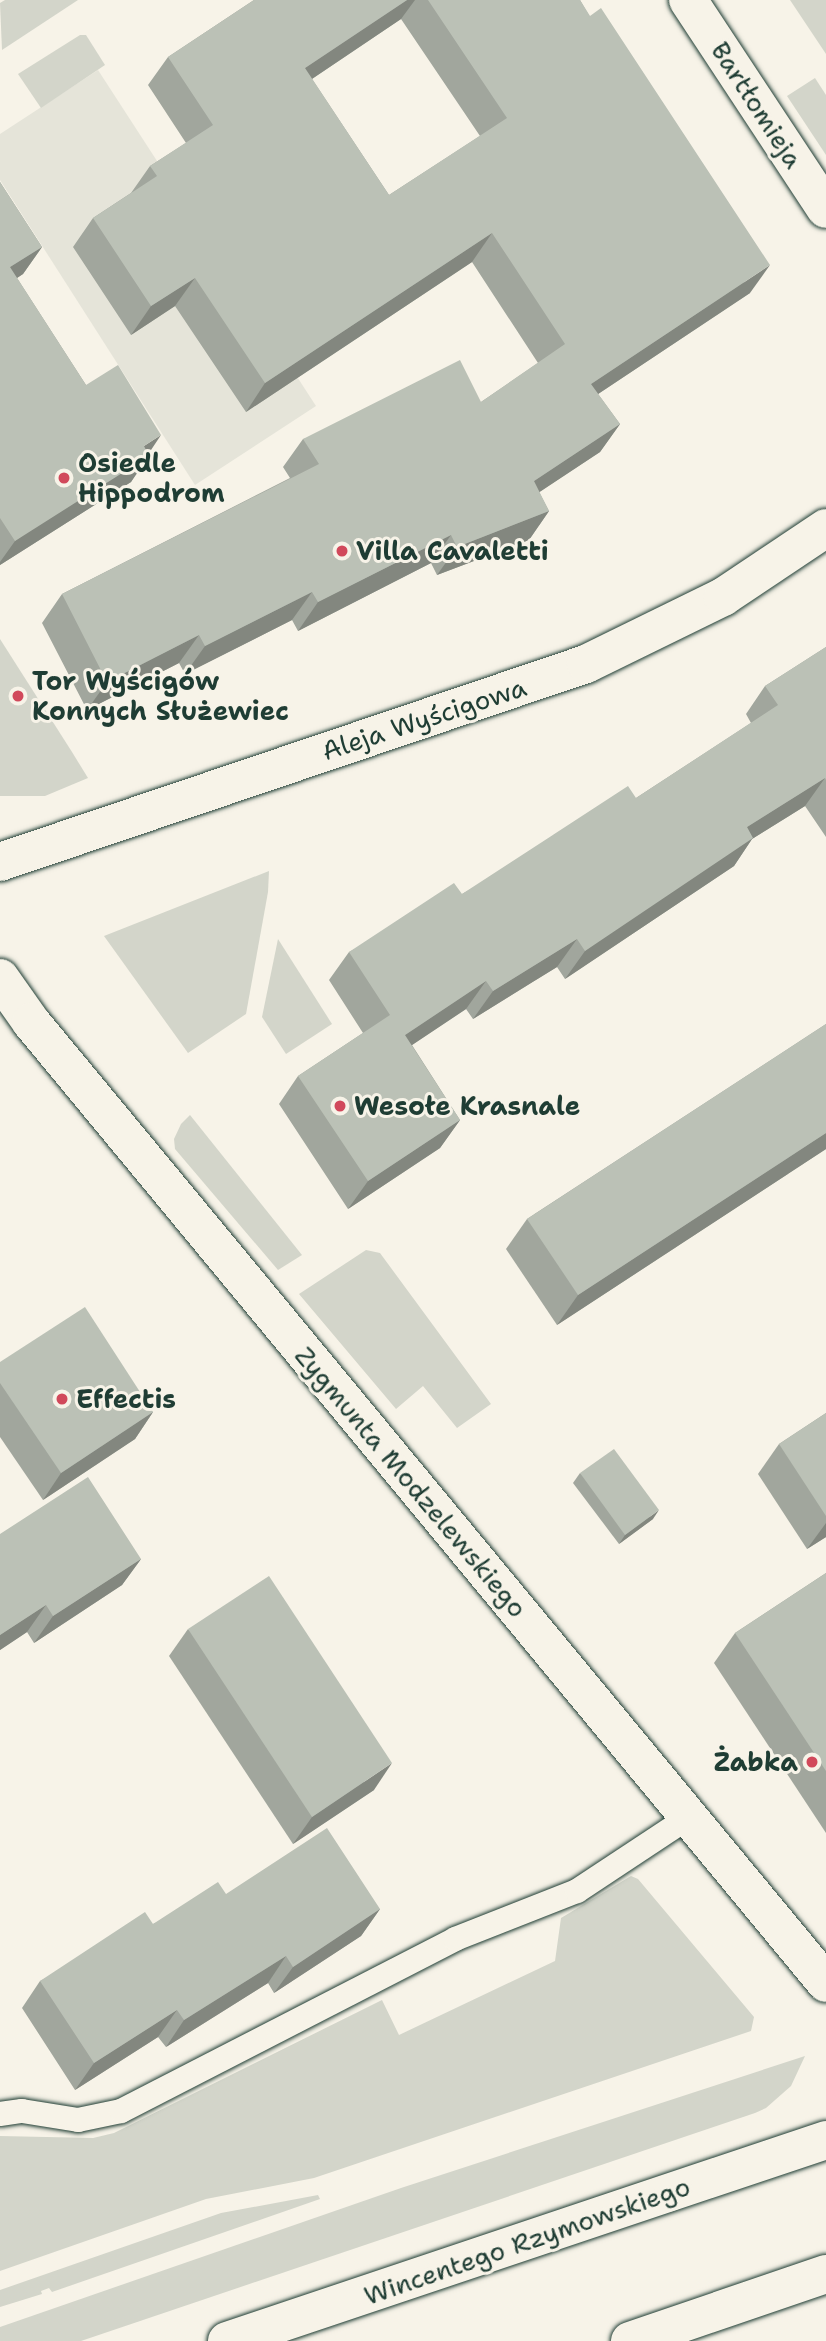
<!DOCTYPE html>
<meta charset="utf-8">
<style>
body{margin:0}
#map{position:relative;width:826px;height:2341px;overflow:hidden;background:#f7f3e8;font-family:"Shantell Sans",sans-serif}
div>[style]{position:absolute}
.built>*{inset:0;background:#e5e4d9}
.green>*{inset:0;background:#d3d5ca}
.roads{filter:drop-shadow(0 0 2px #1f3d34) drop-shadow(0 0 2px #1f3d34)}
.lane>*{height:24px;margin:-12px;padding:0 12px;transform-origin:12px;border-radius:12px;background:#f7f3e8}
.street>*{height:38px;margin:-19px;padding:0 19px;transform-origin:19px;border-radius:19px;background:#f7f3e8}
.primary>*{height:38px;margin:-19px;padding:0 19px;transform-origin:19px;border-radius:19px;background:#f7f3e8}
.wall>*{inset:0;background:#a1a69d}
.shaded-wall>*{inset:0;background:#83877f}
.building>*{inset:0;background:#bbc1b6}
.dots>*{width:19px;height:19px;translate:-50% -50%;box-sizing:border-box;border:4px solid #f7f3e8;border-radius:50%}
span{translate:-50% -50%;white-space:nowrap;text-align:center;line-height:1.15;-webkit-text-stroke:6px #f7f3e8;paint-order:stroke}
.street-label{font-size:26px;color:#1f3d34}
.poi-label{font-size:26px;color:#1f3d34;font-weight:700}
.left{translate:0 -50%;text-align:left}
.right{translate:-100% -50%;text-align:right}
</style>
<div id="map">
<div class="built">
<i style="clip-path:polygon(98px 70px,316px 406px,195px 485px,0 180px,0 134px)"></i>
</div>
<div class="green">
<i style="clip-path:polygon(5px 0,78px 0,2px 50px,0 3px)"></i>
<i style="clip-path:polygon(790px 0,826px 0,826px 54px)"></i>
<i style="clip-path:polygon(80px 35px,86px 35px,105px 65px,41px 108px,18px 74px)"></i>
<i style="clip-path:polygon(815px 78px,826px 95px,826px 155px,787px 96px)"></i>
<i style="clip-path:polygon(0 639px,72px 752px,88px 778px,45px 796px,0 796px)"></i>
<i style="clip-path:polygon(269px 871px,268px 892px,246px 1014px,188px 1053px,104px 936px)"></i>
<i style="clip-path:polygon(278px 939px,332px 1024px,286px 1054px,262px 1017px)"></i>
<i style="clip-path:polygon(190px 1115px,302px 1255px,278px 1270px,175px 1149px,174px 1139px,181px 1124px)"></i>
<i style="clip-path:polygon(366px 1250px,380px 1253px,491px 1404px,457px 1428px,423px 1386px,396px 1409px,299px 1294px)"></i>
<i style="clip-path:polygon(631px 1876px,638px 1879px,754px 2017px,751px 2031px,314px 2178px,206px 2199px,0 2271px,0 2136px,93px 2138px,114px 2133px,382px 2000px,399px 2035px,555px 1961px,561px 1918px)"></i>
<i style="clip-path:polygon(805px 2056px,791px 2086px,766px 2108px,755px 2113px,81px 2341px,0 2341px,0 2327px,401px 2188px)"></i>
<i style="clip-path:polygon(318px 2195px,320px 2199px,52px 2292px,49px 2288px,41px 2291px,42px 2294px,0 2307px,0 2290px,221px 2213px)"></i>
</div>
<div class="roads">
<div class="lane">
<i style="left:0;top:2114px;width:22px;rotate:-8deg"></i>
<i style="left:22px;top:2111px;width:57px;rotate:9.1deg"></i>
<i style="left:78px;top:2120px;width:44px;rotate:-11.8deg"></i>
<i style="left:121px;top:2111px;width:376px;rotate:-27.2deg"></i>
<i style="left:455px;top:1939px;width:131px;rotate:-21.5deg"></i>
<i style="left:577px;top:1891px;width:134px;rotate:-33.5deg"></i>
</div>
<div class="street">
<i style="left:688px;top:0;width:250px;rotate:56.6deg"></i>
<i style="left:0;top:862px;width:619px;rotate:-18.67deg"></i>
<i style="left:586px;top:664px;width:153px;rotate:-26.1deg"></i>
<i style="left:723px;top:597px;width:124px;rotate:-33.8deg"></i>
<i style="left:0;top:978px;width:54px;rotate:54.8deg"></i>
<i style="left:31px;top:1022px;width:1247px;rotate:50.4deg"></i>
</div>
<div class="primary">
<i style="left:227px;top:2341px;width:632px;rotate:-18.55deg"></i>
<i style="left:630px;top:2341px;width:207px;rotate:-18.9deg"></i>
</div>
</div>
<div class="wall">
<i style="clip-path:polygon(evenodd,254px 0,580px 0,750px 293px,598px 394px,620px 424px,600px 452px,539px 492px,549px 511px,529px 540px,437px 575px,431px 563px,298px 631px,292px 620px,185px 674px,179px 663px,87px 710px,42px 623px,62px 594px,290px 478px,283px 467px,303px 439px,481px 402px,538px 363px,472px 262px,246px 412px,175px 306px,131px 335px,73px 247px,93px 218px,131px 193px,150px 166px,186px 143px,148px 85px,168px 57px,254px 0,401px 19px,480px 136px,389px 195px,312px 79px,401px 19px)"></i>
<i style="clip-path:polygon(0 182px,42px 247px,23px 274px,17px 278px,86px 385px,148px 453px,131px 482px,0 565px)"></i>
<i style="clip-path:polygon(826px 647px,826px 837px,805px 806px,752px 839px,734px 866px,565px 979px,557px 967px,473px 1019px,466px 1009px,412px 1045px,460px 1120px,440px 1148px,348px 1209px,279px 1104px,298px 1076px,363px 1033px,329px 980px,349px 952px,462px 894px,636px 798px,751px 723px,746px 714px,765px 686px)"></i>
<i style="clip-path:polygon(826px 1024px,826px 1149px,557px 1325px,506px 1249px,527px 1219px)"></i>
<i style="clip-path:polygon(0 1362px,153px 1412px,135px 1439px,43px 1500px,0 1437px)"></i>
<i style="clip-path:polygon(826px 1413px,826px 1537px,807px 1549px,758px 1474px,779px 1444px)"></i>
<i style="clip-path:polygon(580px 1473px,653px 1519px,619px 1544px,573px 1483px)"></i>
<i style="clip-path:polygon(0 1534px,141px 1559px,122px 1585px,34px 1643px,27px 1632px,0 1650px)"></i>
<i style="clip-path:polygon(826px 1573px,826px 1833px,714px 1663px,735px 1633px)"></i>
<i style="clip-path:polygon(188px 1629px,374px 1790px,293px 1844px,169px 1656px)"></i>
<i style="clip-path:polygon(226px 1894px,380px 1909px,361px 1936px,274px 1993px,268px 1983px,166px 2047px,158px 2037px,75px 2090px,22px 2008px,40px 1981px,153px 1924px)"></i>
</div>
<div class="shaded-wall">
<i style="clip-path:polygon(407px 0,415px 0,401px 19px,285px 97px,305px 68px)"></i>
<i style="clip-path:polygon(492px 233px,472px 262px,246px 412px,265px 383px)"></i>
<i style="clip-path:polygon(42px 247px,23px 274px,0 289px,10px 267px)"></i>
<i style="clip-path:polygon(770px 265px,750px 293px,571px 412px,591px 384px)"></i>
<i style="clip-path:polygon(195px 278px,175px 306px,131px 335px,151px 306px)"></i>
<i style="clip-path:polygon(620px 424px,600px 452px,514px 509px,534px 481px)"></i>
<i style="clip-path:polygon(161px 435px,145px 459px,149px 456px,131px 482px,0 565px,0 562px,15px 541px,144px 446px)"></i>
<i style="clip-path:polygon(549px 511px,529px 540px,437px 575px,457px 547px)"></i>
<i style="clip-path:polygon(451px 535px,431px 563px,298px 631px,318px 602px)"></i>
<i style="clip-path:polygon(312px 592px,292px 620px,185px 674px,205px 646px)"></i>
<i style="clip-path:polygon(199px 635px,179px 663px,87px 710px,107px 682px)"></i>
<i style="clip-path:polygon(825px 778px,805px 806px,752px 839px,734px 866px,565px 979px,585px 951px,747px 827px)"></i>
<i style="clip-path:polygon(577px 939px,557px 967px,473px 1019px,493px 991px)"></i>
<i style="clip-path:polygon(486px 981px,466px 1009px,385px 1063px,405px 1035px)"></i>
<i style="clip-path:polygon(460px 1120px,440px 1148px,348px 1209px,368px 1181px)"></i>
<i style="clip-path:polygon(826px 1133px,826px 1149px,557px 1325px,578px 1295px)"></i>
<i style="clip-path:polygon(153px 1412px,135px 1439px,43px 1500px,61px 1473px)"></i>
<i style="clip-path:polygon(659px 1510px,653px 1519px,619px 1544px,625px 1535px)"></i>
<i style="clip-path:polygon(826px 1523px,826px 1537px,807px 1549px)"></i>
<i style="clip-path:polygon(141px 1559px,122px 1585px,34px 1643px,53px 1616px)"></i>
<i style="clip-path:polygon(46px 1605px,27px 1632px,0 1650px,0 1635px)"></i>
<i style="clip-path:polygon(392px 1763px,374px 1790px,293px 1844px,312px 1817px)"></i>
<i style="clip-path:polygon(380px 1909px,361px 1936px,274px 1993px,293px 1967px)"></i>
<i style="clip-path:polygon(286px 1956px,268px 1983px,166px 2047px,184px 2020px)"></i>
<i style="clip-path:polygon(177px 2010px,158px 2037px,75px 2090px,94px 2063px)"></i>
</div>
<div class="building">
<i style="clip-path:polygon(254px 0,407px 0,305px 68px,389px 195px,507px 118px,428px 0,580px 0,590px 16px,601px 8px,770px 265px,591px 384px,620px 424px,534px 481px,549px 511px,457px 547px,451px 535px,318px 602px,312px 592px,205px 646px,199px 635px,107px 682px,62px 594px,319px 464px,303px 439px,460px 360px,481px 402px,565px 344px,492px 233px,265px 383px,195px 278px,151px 306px,93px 218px,157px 176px,150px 166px,213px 125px,168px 57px)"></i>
<i style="clip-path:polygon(0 182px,42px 247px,10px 267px,86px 385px,118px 365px,161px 435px,144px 446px,149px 456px,15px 541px,0 518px)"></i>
<i style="clip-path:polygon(826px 647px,826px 780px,825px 778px,747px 827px,753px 838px,585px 951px,577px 939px,493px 991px,486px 981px,405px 1035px,460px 1120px,368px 1181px,298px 1076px,390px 1015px,349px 952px,454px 883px,462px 894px,628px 786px,636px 798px,778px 705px,765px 686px)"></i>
<i style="clip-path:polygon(826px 1024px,826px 1133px,578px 1295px,527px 1219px)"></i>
<i style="clip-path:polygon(85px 1307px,153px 1412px,61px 1473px,0 1383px,0 1362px)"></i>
<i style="clip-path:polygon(826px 1413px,826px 1516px,779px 1444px)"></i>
<i style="clip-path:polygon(614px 1449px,659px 1510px,625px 1535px,580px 1473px)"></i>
<i style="clip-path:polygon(88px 1477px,141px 1559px,53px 1616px,46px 1605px,0 1635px,0 1534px)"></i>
<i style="clip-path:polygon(826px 1573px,826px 1771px,735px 1633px)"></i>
<i style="clip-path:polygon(269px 1576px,392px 1763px,312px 1817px,188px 1629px)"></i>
<i style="clip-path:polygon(327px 1828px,380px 1909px,293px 1967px,286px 1956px,184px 2020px,177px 2010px,94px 2063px,40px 1981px,145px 1912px,153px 1924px,218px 1882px,226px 1894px)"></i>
</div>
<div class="dots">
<i style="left:64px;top:478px;background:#d1495b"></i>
<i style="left:342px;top:551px;background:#d1495b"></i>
<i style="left:18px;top:696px;background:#d1495b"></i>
<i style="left:340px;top:1106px;background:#d1495b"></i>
<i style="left:62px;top:1399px;background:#d1495b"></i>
<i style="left:812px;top:1762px;background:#d1495b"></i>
</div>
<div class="street-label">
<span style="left:757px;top:105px;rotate:57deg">Bartłomieja</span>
<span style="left:424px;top:719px;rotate:-18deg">Aleja Wyścigowa</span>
<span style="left:411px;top:1482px;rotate:50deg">Zygmunta Modzelewskiego</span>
<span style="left:527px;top:2241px;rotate:-19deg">Wincentego Rzymowskiego</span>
</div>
<div class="poi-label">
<span class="left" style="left:78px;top:478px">Osiedle<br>Hippodrom</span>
<span class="left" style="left:356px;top:551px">Villa Cavaletti</span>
<span class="left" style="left:32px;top:696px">Tor Wyścigów<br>Konnych Służewiec</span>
<span class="left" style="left:354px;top:1106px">Wesołe Krasnale</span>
<span class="left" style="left:76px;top:1399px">Effectis</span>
<span class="right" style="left:798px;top:1762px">Żabka</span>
</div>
</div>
